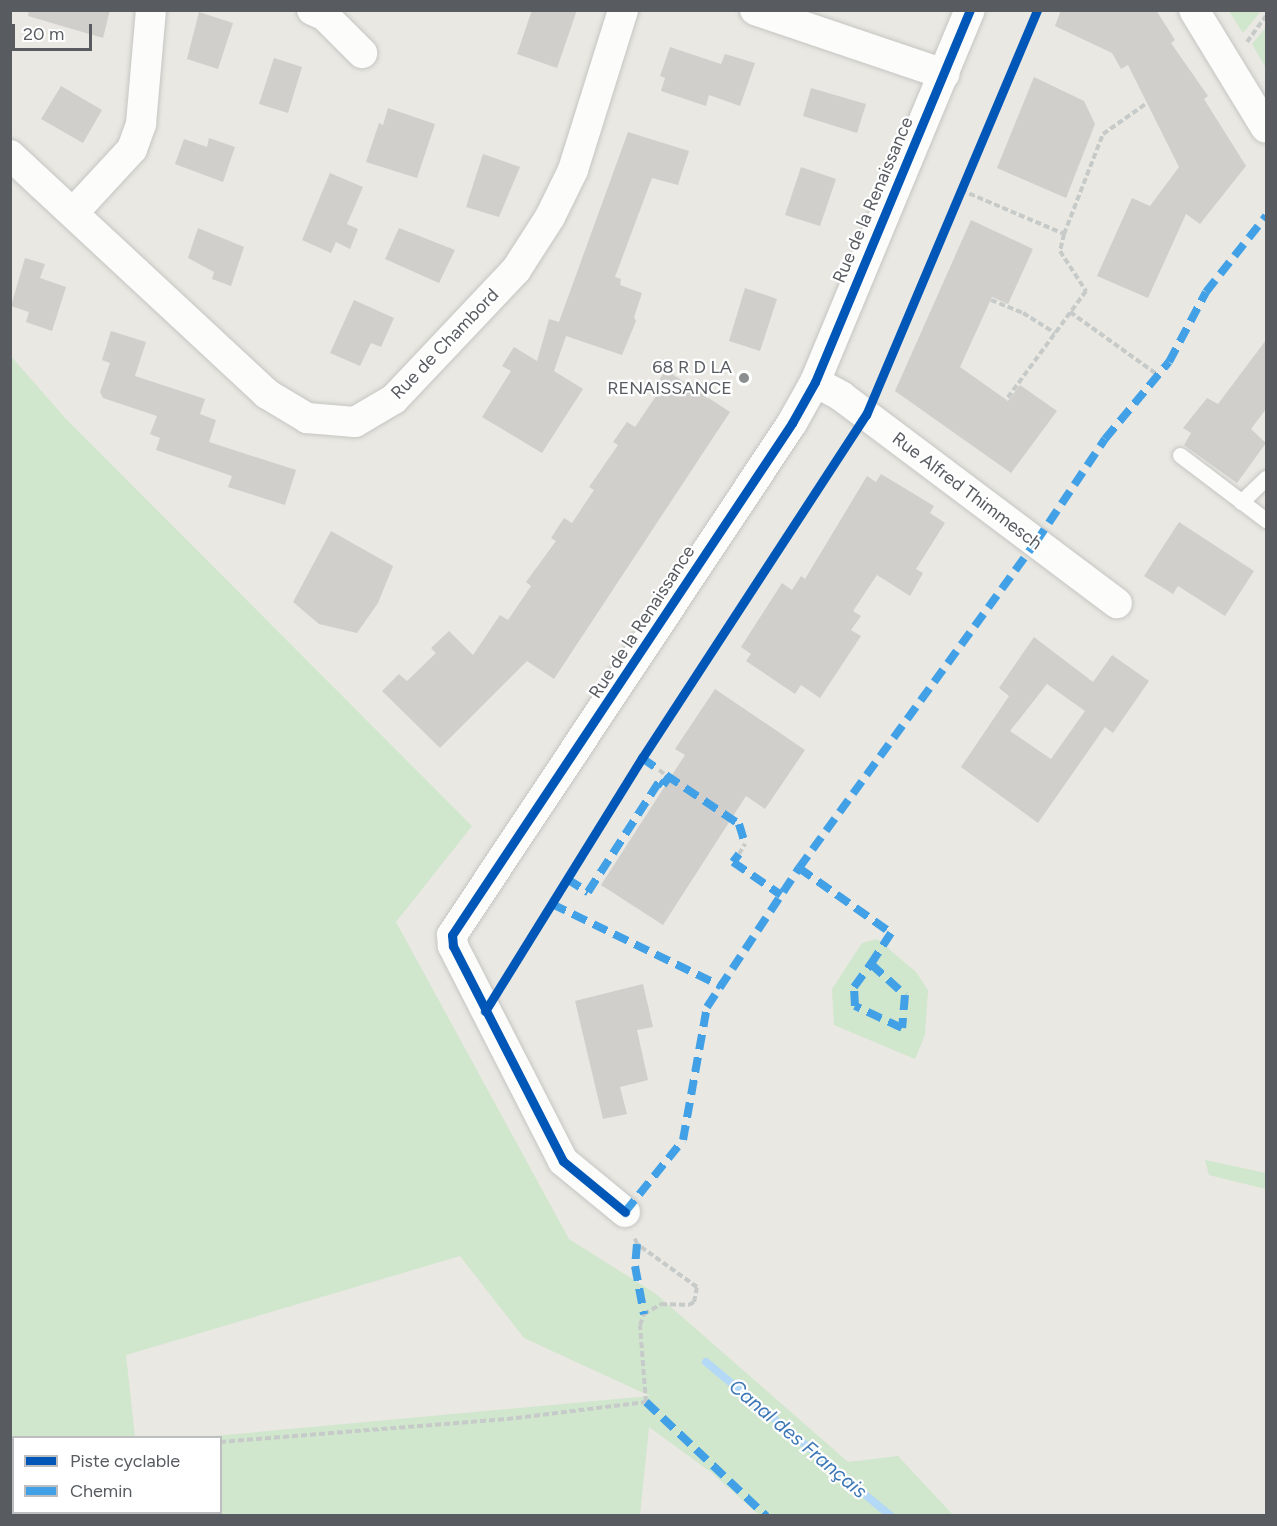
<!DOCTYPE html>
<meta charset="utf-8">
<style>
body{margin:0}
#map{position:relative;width:1277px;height:1526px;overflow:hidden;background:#e9e8e2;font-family:Figtree,sans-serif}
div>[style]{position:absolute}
.green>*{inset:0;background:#d0e6cd}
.stream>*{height:8px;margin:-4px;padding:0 4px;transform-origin:4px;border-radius:4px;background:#b4d9f6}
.building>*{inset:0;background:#d0cfcc}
.path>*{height:4px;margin-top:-2px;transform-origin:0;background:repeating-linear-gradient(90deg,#c6cbc9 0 6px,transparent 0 9px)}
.roads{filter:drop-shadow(0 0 2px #c5c5c3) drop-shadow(0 0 2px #c5c5c3)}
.service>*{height:15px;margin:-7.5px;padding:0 7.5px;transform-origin:7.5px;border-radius:7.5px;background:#fcfcfb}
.minor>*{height:30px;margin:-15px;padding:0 15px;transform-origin:15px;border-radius:15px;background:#fcfcfb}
.quiet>*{height:8px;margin-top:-4px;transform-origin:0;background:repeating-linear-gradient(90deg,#42a1e6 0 15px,transparent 0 23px)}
.cycleway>*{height:9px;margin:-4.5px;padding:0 4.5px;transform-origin:4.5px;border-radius:4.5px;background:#0057b8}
.dots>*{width:16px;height:16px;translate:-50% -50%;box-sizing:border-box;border:3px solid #fff;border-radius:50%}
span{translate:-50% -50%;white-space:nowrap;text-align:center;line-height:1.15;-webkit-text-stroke:4.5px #fff;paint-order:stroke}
.street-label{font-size:18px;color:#585c61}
.poi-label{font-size:18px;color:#585c61}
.right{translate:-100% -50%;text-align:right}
.water-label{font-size:20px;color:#3e78b7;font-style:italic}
.frame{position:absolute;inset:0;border:12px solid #585c61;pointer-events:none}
.legend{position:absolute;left:12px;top:1436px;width:210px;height:78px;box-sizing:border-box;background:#fff;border:2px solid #bcbec0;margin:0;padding:8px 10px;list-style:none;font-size:18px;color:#585c61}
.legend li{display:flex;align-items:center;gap:12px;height:30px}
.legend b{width:30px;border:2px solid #bcbec0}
.scale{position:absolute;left:12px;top:24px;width:80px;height:27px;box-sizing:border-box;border:3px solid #585c61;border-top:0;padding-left:8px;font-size:18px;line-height:21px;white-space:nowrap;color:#585c61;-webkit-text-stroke:4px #fff;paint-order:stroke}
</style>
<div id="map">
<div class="green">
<i style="clip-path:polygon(1229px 11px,1261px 11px,1243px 33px)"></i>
<i style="clip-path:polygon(1266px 27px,1266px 68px,1252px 44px)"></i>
<i style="clip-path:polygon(evenodd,10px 355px,66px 419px,472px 826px,396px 922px,569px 1239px,656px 1294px,848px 1462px,898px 1456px,953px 1515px,759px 1515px,712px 1473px,649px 1427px,640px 1515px,11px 1515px,10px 355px,460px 1256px,524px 1338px,650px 1396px,203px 1437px,220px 1438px,220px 1512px,14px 1512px,14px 1438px,135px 1437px,126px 1355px,460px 1256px)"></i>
<i style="clip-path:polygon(877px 939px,916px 972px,928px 990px,925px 1035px,915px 1059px,834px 1025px,832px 989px,862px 943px)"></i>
<i style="clip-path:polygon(1205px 1160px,1266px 1173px,1266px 1189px,1209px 1175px)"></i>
</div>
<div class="stream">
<i style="left:706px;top:1362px;width:241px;rotate:39.8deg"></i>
</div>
<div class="building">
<i style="clip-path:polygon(29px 10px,110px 10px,103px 38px,28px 16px)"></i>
<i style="clip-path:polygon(532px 10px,577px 10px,557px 68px,517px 54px)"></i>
<i style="clip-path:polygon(1061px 10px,1156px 10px,1175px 40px,1171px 43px,1208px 96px,1204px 99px,1246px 166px,1200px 224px,1186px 214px,1148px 298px,1097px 276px,1132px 198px,1150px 206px,1179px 167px,1128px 65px,1121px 69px,1112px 53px,1055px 26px)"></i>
<i style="clip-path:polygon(199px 12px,233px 23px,218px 69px,187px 59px)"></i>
<i style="clip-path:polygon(670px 47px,721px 64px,725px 54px,755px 63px,740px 106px,709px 95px,706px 106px,661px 91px,665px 78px,660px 76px)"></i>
<i style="clip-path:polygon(274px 58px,302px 67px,288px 113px,259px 104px)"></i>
<i style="clip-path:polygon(1034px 77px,1084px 101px,1095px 124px,1066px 198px,997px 168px)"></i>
<i style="clip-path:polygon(61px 86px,102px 110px,83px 143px,41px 119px)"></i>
<i style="clip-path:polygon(811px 88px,866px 104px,857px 133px,803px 116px)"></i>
<i style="clip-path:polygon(388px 108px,435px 124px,417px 178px,366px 162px,379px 123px,383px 125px)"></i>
<i style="clip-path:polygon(628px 132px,689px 151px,678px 185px,652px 178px,615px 277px,621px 279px,620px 285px,642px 293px,634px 317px,636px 321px,622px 355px,566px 336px,554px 371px,583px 389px,542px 453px,482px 417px,511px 371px,502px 366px,514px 347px,537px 361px,549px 319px,559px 322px)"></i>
<i style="clip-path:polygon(209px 138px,235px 147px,223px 182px,175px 164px,184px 139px,207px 147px)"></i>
<i style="clip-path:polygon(483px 154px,520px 167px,499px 217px,466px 207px)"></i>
<i style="clip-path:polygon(801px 167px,836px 179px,820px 226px,785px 215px)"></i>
<i style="clip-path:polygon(330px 173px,363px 187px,347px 224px,358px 229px,350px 249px,336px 242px,331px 253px,302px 240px)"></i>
<i style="clip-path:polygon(971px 220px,1033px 249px,1008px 304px,992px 297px,960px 367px,1008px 401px,1020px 385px,1057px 411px,1011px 473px,895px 391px)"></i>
<i style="clip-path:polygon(198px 228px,244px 247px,231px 286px,212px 279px,214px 272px,188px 258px)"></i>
<i style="clip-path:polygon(399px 228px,455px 250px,439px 283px,385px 259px)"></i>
<i style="clip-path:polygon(25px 258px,45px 264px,40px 278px,66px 287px,52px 331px,26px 322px,29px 312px,11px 306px)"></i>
<i style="clip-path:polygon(745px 288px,777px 299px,760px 351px,729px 341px)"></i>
<i style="clip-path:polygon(354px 300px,394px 318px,381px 347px,371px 343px,360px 366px,330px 353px)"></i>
<i style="clip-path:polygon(111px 331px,146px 342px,135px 376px,205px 399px,200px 414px,216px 420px,209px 442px,296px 470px,285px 505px,228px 487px,232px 476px,156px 450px,160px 438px,150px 434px,157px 416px,103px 398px,100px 392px,110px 363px,102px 360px)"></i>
<i style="clip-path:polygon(1266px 340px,1266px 409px,1251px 429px,1266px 443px,1237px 483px,1184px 445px,1191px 433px,1183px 428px,1207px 398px,1218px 404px)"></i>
<i style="clip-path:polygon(666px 370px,730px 412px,554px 679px,527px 661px,440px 748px,382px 691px,399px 674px,407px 681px,436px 653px,431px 648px,449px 631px,473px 655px,500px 615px,508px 620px,531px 586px,526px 582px,556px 541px,551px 538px,564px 518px,572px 523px,594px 490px,589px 487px,618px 445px,613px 442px,627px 422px,635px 427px,658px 393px,652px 390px)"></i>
<i style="clip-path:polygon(881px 474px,934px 506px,930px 513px,945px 523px,916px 569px,923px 573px,910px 596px,877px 575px,853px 611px,861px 616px,851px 630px,861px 636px,820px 698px,801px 685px,795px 694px,746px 661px,751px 654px,741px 647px,782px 583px,792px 590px,801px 576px,805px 579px,867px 476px,876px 482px)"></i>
<i style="clip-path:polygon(1179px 522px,1254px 571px,1225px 616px,1178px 586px,1173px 594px,1144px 576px)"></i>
<i style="clip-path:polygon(331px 531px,393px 566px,378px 603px,357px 633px,319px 624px,293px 602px)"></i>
<i style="clip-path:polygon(evenodd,1034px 637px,1093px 682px,1112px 655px,1149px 681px,1113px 733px,1105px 727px,1038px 823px,961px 767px,1009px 696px,999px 688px,1034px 637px,1047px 684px,1085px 711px,1051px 759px,1010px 731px,1047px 684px)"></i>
<i style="clip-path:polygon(715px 689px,805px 750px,765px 809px,746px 796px,663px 925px,601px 885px,685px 755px,675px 749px)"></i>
<i style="clip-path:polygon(643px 984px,653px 1027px,637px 1030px,648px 1080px,620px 1087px,627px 1114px,603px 1119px,575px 1001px)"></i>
</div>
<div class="path">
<i style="left:1247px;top:42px;width:32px;rotate:-54deg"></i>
<i style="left:961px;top:190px;width:112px;rotate:23.1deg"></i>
<i style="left:1064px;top:234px;width:17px;rotate:103deg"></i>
<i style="left:1060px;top:251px;width:48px;rotate:57deg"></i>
<i style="left:1086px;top:291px;width:135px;rotate:126.3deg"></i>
<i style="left:1064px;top:234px;width:107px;rotate:-68.7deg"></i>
<i style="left:1103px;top:134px;width:54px;rotate:-35.2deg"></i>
<i style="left:991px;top:300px;width:35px;rotate:22deg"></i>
<i style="left:1023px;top:313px;width:38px;rotate:32deg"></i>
<i style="left:1070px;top:312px;width:108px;rotate:35.6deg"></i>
<i style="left:659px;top:770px;width:9px;rotate:36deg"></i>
<i style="left:739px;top:854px;width:12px;rotate:-59deg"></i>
<i style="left:220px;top:1442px;width:297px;rotate:-4.6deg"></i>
<i style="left:516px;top:1418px;width:131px;rotate:-7deg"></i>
<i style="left:646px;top:1402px;width:77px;rotate:-94.5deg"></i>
<i style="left:640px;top:1325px;width:12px;rotate:-70deg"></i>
<i style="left:644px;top:1314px;width:20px;rotate:-30deg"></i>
<i style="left:661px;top:1304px;width:28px;rotate:2deg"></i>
<i style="left:689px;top:1305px;width:6px;rotate:-31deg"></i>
<i style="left:694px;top:1302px;width:15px;rotate:-79deg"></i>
<i style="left:697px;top:1287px;width:74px;rotate:-144.4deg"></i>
<i style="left:637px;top:1244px;width:9px;rotate:-111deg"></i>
<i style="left:10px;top:1456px;width:4px"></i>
</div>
<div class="roads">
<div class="service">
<i style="left:1180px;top:455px;width:108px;rotate:37.1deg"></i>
<i style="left:1241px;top:502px;width:35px;rotate:-44deg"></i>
</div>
<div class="minor">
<i style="left:312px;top:10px;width:13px;rotate:23deg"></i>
<i style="left:324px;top:15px;width:54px;rotate:45deg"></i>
<i style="left:755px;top:10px;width:200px;rotate:18.7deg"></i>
<i style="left:1194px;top:10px;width:138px;rotate:58.6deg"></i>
<i style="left:10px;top:155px;width:351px;rotate:42.9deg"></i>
<i style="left:267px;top:394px;width:47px;rotate:31deg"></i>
<i style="left:307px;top:418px;width:48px;rotate:4.8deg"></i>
<i style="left:355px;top:422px;width:45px;rotate:-30.5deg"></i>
<i style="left:394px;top:399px;width:178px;rotate:-46.6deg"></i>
<i style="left:516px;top:270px;width:63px;rotate:-57.3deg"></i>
<i style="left:550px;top:217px;width:52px;rotate:-63.9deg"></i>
<i style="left:573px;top:170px;width:168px;rotate:-72.6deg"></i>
<i style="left:73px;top:213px;width:87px;rotate:-47.3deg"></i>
<i style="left:132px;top:149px;width:27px;rotate:-70deg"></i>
<i style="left:141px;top:124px;width:114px;rotate:-85deg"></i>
<i style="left:815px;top:382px;width:30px;rotate:28deg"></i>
<i style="left:841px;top:396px;width:345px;rotate:36.9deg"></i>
<i style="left:625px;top:1212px;width:80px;rotate:-140.6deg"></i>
<i style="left:563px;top:1161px;width:242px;rotate:-117.1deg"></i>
<i style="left:453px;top:946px;width:11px;rotate:-95deg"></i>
<i style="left:452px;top:935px;width:615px;rotate:-56.41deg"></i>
<i style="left:792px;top:423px;width:47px;rotate:-60.7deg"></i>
<i style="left:815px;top:382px;width:403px;rotate:-67.4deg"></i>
</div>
</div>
<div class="quiet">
<i style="left:642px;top:758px;width:21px;rotate:35deg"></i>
<i style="left:666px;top:775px;width:88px;rotate:33.9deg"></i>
<i style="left:739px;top:824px;width:21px;rotate:73deg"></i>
<i style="left:739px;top:854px;width:10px;rotate:127deg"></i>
<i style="left:733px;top:862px;width:58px;rotate:34.5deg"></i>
<i style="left:799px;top:868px;width:113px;rotate:35.2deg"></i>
<i style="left:891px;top:933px;width:37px;rotate:123deg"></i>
<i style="left:871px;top:964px;width:46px;rotate:42.4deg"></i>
<i style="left:905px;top:995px;width:33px;rotate:95deg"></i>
<i style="left:902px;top:1028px;width:52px;rotate:-154.9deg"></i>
<i style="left:855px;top:1006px;width:19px;rotate:-93deg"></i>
<i style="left:854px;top:987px;width:29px;rotate:-54deg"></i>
<i style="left:567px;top:879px;width:25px;rotate:32deg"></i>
<i style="left:588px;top:892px;width:131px;rotate:-57.2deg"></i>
<i style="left:659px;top:782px;width:5px;rotate:37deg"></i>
<i style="left:663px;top:785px;width:10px;rotate:-53deg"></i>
<i style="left:552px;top:904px;width:188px;rotate:25.9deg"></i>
<i style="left:625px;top:1212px;width:92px;rotate:-51.1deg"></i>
<i style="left:683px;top:1140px;width:135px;rotate:-79.8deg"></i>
<i style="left:707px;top:1007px;width:167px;rotate:-56.5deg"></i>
<i style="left:799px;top:868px;width:403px;rotate:-54deg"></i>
<i style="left:1036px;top:542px;width:124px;rotate:-56.2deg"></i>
<i style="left:1105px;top:439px;width:100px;rotate:-50.3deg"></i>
<i style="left:1169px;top:362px;width:79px;rotate:-62.1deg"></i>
<i style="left:1206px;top:292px;width:97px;rotate:-51.7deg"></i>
<i style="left:637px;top:1244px;width:22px;rotate:95deg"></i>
<i style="left:635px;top:1266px;width:49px;rotate:79.4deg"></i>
<i style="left:646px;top:1402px;width:166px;rotate:43.5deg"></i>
</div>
<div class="cycleway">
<i style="left:485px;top:1011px;width:298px;rotate:-58.2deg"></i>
<i style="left:642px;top:758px;width:410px;rotate:-56.9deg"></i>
<i style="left:866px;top:415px;width:440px;rotate:-67.1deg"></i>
<i style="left:625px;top:1212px;width:80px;rotate:-140.6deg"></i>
<i style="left:563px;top:1161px;width:242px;rotate:-117.1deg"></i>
<i style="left:453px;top:946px;width:11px;rotate:-95deg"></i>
<i style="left:452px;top:935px;width:615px;rotate:-56.41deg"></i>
<i style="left:792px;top:423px;width:47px;rotate:-60.7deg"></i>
<i style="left:815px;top:382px;width:403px;rotate:-67.4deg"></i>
</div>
<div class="dots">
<i style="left:744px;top:378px;background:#8b8d8e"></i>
</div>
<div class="street-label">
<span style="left:873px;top:200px;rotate:-67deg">Rue de la Renaissance</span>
<span style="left:445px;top:344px;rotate:-46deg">Rue de Chambord</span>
<span style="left:967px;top:491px;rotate:37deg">Rue Alfred Thimmesch</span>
<span style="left:642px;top:622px;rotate:-57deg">Rue de la Renaissance</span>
</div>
<div class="poi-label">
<span class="right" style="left:732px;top:378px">68 R D LA<br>RENAISSANCE</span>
</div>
<div class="water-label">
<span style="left:798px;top:1439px;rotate:40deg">Canal des Français</span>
</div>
<div class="frame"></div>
<ul class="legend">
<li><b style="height:8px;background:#0057b8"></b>Piste cyclable</li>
<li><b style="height:8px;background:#42a1e6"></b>Chemin</li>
</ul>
<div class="scale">20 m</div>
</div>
